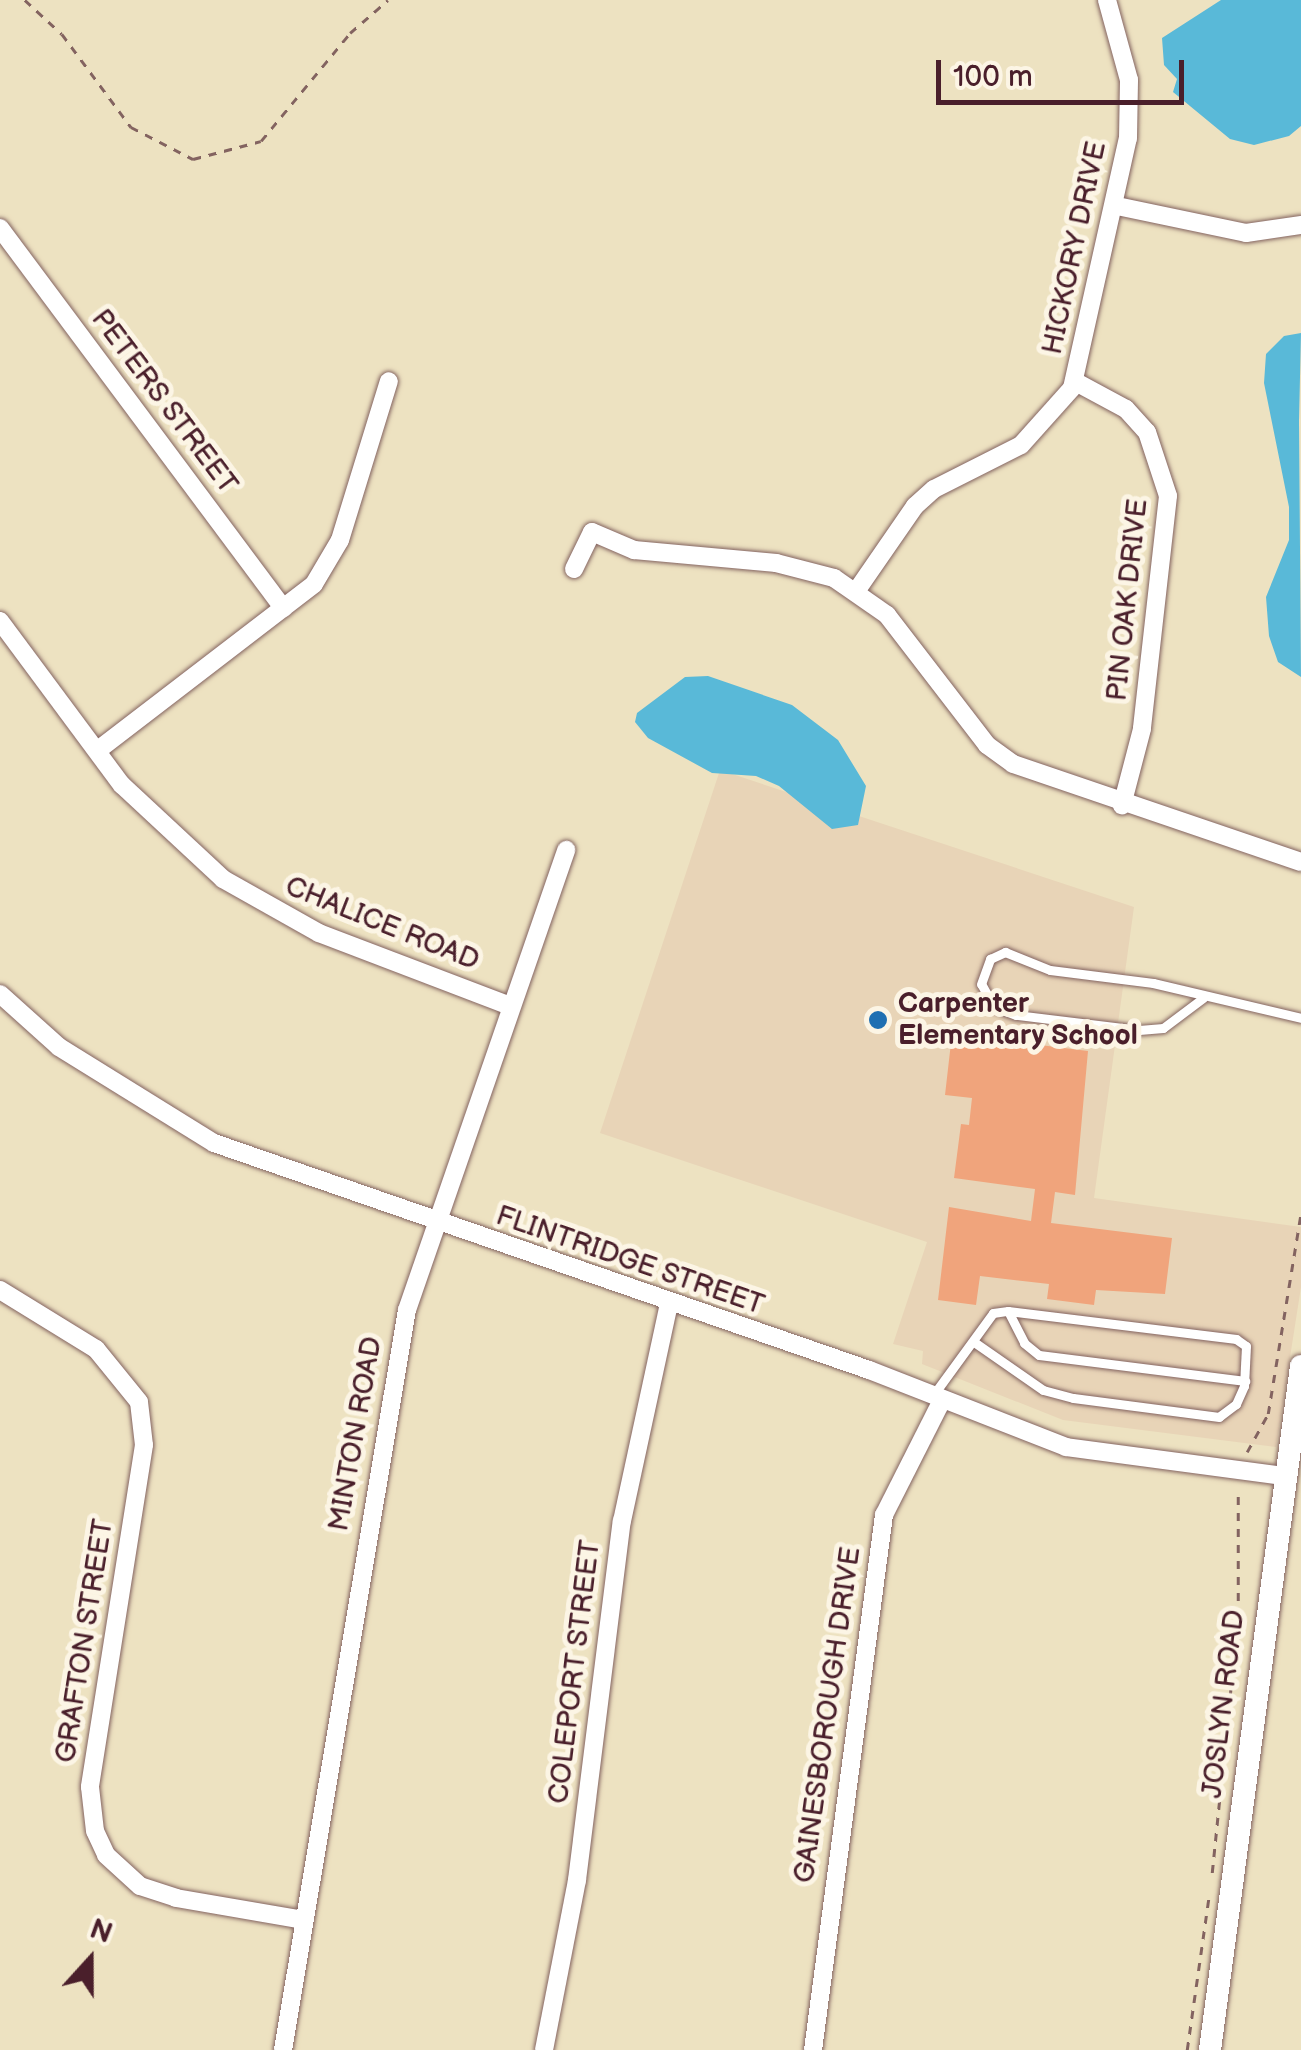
<!DOCTYPE html>
<style>
body{margin:0}
#map{position:relative;width:1301px;height:2050px;overflow:hidden;background:#ede2c1;font-family:"Balsamiq Sans",sans-serif}
div>[style]{position:absolute}
.built>*{inset:0;background:#e8d4b7}
.water>*{inset:0;background:#59b9d8}
.building>*{inset:0;background:#f0a47c}
.path>*{height:2.5px;margin-top:-1.25px;transform-origin:0;background:repeating-linear-gradient(90deg,#836360 0 8px,transparent 0 16px)}
.roads{filter:drop-shadow(0 0 2px #836360) drop-shadow(0 0 2px #836360)}
.service>*{height:9px;margin:-4.5px;padding:0 4.5px;transform-origin:4.5px;border-radius:4.5px;background:#fff}
.minor>*{height:18px;margin:-9px;padding:0 9px;transform-origin:9px;border-radius:9px;background:#fff}
.tertiary>*{height:22px;margin:-11px;padding:0 11px;transform-origin:11px;border-radius:11px;background:#fff}
.dots>*{width:28px;height:28px;translate:-50% -50%;box-sizing:border-box;border:5px solid #fcf5e5;border-radius:50%}
span{translate:-50% -50%;white-space:nowrap;text-align:center;line-height:1.15;-webkit-text-stroke:10px #fcf5e5;paint-order:stroke}
.street-label{font-size:28px;color:#4a1f2b}
.poi-label{font-size:28px;color:#4a1f2b;font-weight:700}
.left{translate:0 -50%;text-align:left}
.north{position:absolute;left:40px;top:1910px;width:100px;height:100px;-webkit-text-stroke:8px #fcf5e5;paint-order:stroke;rotate:21deg;font-size:28px;font-weight:700;line-height:40px;text-align:center;color:#4a1f2b}
.north::after{content:'';display:block;margin:auto;width:35px;height:45px;background:#4a1f2b;clip-path:polygon(50% 0,100% 100%,50% 72%,0 100%)}
.scale{position:absolute;left:936px;top:60px;width:248px;height:45px;box-sizing:border-box;border:5px solid #4a1f2b;border-top:0;padding-left:12px;font-size:30px;line-height:35px;white-space:nowrap;color:#4a1f2b;-webkit-text-stroke:8px #fcf5e5;paint-order:stroke}
</style>
<div id="map">
<div class="built">
<i style="clip-path:polygon(720px 770px,1134px 907px,1094px 1198px,1301px 1227px,1301px 1287px,1276px 1447px,1063px 1420px,922px 1364px,923px 1351px,893px 1344px,927px 1242px,600px 1133px)"></i>
</div>
<div class="water">
<i style="clip-path:polygon(1221px 0,1301px 0,1301px 126px,1289px 136px,1254px 145px,1230px 139px,1173px 92px,1177px 79px,1164px 65px,1162px 38px)"></i>
<i style="clip-path:polygon(1301px 333px,1299px 421px,1301px 677px,1278px 662px,1269px 636px,1266px 597px,1289px 540px,1289px 507px,1264px 383px,1266px 354px,1284px 336px)"></i>
<i style="clip-path:polygon(708px 676px,792px 705px,838px 740px,866px 786px,858px 825px,832px 829px,779px 786px,756px 776px,712px 773px,648px 738px,635px 722px,637px 713px,685px 677px)"></i>
</div>
<div class="building">
<i style="clip-path:polygon(952px 1034px,1088px 1051px,1075px 1195px,1055px 1192px,1051px 1223px,1172px 1238px,1165px 1294px,1096px 1290px,1094px 1305px,1047px 1299px,1049px 1284px,980px 1276px,976px 1305px,938px 1300px,949px 1207px,1031px 1221px,1035px 1189px,954px 1178px,961px 1124px,969px 1125px,972px 1098px,945px 1095px)"></i>
</div>
<div class="path">
<i style="left:25px;top:0;width:50px;rotate:42.6deg"></i>
<i style="left:62px;top:34px;width:116px;rotate:53.4deg"></i>
<i style="left:131px;top:127px;width:70px;rotate:27.3deg"></i>
<i style="left:193px;top:159px;width:70px;rotate:-14.8deg"></i>
<i style="left:261px;top:141px;width:140px;rotate:-50.5deg"></i>
<i style="left:350px;top:33px;width:50px;rotate:-41deg"></i>
<i style="left:1247px;top:1452px;width:43px;rotate:-61.1deg"></i>
<i style="left:1268px;top:1414px;width:205px;rotate:-80.7deg"></i>
<i style="left:1212px;top:1873px;width:257px;rotate:-84.2deg"></i>
<i style="left:1238px;top:1617px;width:128px;rotate:-90deg"></i>
<i style="left:1187px;top:2050px;width:156px;rotate:-81.9deg"></i>
</div>
<div class="roads">
<div class="service">
<i style="left:1203px;top:998px;width:50px;rotate:143.1deg"></i>
<i style="left:1163px;top:1028px;width:24px;rotate:175deg"></i>
<i style="left:1139px;top:1030px;width:124px;rotate:-173deg"></i>
<i style="left:1016px;top:1015px;width:23px;rotate:-160deg"></i>
<i style="left:994px;top:1007px;width:26px;rotate:-119deg"></i>
<i style="left:981px;top:984px;width:27px;rotate:-70deg"></i>
<i style="left:990px;top:959px;width:17px;rotate:-25deg"></i>
<i style="left:1005px;top:952px;width:48px;rotate:21.8deg"></i>
<i style="left:1050px;top:970px;width:104px;rotate:7.2deg"></i>
<i style="left:1153px;top:983px;width:152px;rotate:13.3deg"></i>
<i style="left:1008px;top:1311px;width:36px;rotate:63deg"></i>
<i style="left:1024px;top:1343px;width:19px;rotate:39deg"></i>
<i style="left:1039px;top:1355px;width:208px;rotate:7.2deg"></i>
<i style="left:934px;top:1394px;width:100px;rotate:-53.9deg"></i>
<i style="left:993px;top:1313px;width:15px;rotate:-8deg"></i>
<i style="left:1008px;top:1311px;width:230px;rotate:7deg"></i>
<i style="left:1236px;top:1339px;width:12px;rotate:35deg"></i>
<i style="left:1246px;top:1346px;width:40px;rotate:92.9deg"></i>
<i style="left:1244px;top:1386px;width:20px;rotate:114deg"></i>
<i style="left:1236px;top:1404px;width:21px;rotate:143deg"></i>
<i style="left:1219px;top:1417px;width:147px;rotate:-172.6deg"></i>
<i style="left:1073px;top:1398px;width:31px;rotate:-165deg"></i>
<i style="left:1043px;top:1390px;width:84px;rotate:-145.2deg"></i>
</div>
<div class="minor">
<i style="left:1117px;top:206px;width:132px;rotate:11.8deg"></i>
<i style="left:1246px;top:233px;width:56px;rotate:-8.3deg"></i>
<i style="left:0;top:228px;width:474px;rotate:53.3deg"></i>
<i style="left:1074px;top:381px;width:59px;rotate:28.3deg"></i>
<i style="left:1126px;top:409px;width:31px;rotate:48deg"></i>
<i style="left:1147px;top:432px;width:67px;rotate:71.8deg"></i>
<i style="left:1168px;top:496px;width:234px;rotate:96.4deg"></i>
<i style="left:1142px;top:729px;width:79px;rotate:104.7deg"></i>
<i style="left:574px;top:569px;width:41px;rotate:-64.1deg"></i>
<i style="left:592px;top:532px;width:46px;rotate:23.2deg"></i>
<i style="left:634px;top:550px;width:143px;rotate:5.2deg"></i>
<i style="left:776px;top:563px;width:60px;rotate:14.5deg"></i>
<i style="left:834px;top:578px;width:65px;rotate:34.9deg"></i>
<i style="left:887px;top:615px;width:164px;rotate:52.4deg"></i>
<i style="left:987px;top:745px;width:32px;rotate:36deg"></i>
<i style="left:1013px;top:764px;width:304px;rotate:18.8deg"></i>
<i style="left:857px;top:590px;width:102px;rotate:-55.4deg"></i>
<i style="left:915px;top:506px;width:25px;rotate:-42deg"></i>
<i style="left:934px;top:489px;width:97px;rotate:-26.8deg"></i>
<i style="left:1021px;top:445px;width:76px;rotate:-48.2deg"></i>
<i style="left:1072px;top:388px;width:256px;rotate:-77.4deg"></i>
<i style="left:1128px;top:138px;width:58px;rotate:-89deg"></i>
<i style="left:1129px;top:80px;width:83px;rotate:-105.4deg"></i>
<i style="left:0;top:621px;width:204px;rotate:53.4deg"></i>
<i style="left:122px;top:785px;width:138px;rotate:42.9deg"></i>
<i style="left:223px;top:879px;width:110px;rotate:29.4deg"></i>
<i style="left:319px;top:933px;width:202px;rotate:20.9deg"></i>
<i style="left:98px;top:750px;width:272px;rotate:-37.5deg"></i>
<i style="left:314px;top:584px;width:51px;rotate:-59.4deg"></i>
<i style="left:340px;top:540px;width:166px;rotate:-72.9deg"></i>
<i style="left:0;top:994px;width:79px;rotate:41.9deg"></i>
<i style="left:59px;top:1047px;width:182px;rotate:31.8deg"></i>
<i style="left:214px;top:1143px;width:693px;rotate:19.11deg"></i>
<i style="left:869px;top:1370px;width:212px;rotate:21.3deg"></i>
<i style="left:1066px;top:1447px;width:220px;rotate:7.6deg"></i>
<i style="left:0;top:1290px;width:113px;rotate:31.6deg"></i>
<i style="left:96px;top:1349px;width:68px;rotate:50.9deg"></i>
<i style="left:139px;top:1402px;width:43px;rotate:83.4deg"></i>
<i style="left:144px;top:1445px;width:346px;rotate:99deg"></i>
<i style="left:90px;top:1787px;width:44px;rotate:83.5deg"></i>
<i style="left:95px;top:1831px;width:26px;rotate:65deg"></i>
<i style="left:106px;top:1855px;width:46px;rotate:42.4deg"></i>
<i style="left:140px;top:1886px;width:38px;rotate:18deg"></i>
<i style="left:176px;top:1898px;width:129px;rotate:9.8deg"></i>
<i style="left:283px;top:2050px;width:750px;rotate:-80.49deg"></i>
<i style="left:407px;top:1310px;width:487px;rotate:-70.9deg"></i>
<i style="left:544px;top:2050px;width:173px;rotate:-79deg"></i>
<i style="left:577px;top:1880px;width:362px;rotate:-82.9deg"></i>
<i style="left:622px;top:1521px;width:223px;rotate:-77.8deg"></i>
<i style="left:813px;top:2050px;width:540px;rotate:-82.44deg"></i>
<i style="left:884px;top:1515px;width:129px;rotate:-63.2deg"></i>
</div>
<div class="tertiary">
<i style="left:1210px;top:2050px;width:690px;rotate:-82.42deg"></i>
</div>
</div>
<div class="dots">
<i style="left:878px;top:1020px;background:#1f6fb2"></i>
</div>
<div class="street-label">
<span style="left:1075px;top:248px;rotate:-78deg">HICKORY DRIVE</span>
<span style="left:164px;top:402px;rotate:53deg">PETERS STREET</span>
<span style="left:1128px;top:600px;rotate:-84deg">PIN OAK DRIVE</span>
<span style="left:382px;top:924px;rotate:22deg">CHALICE ROAD</span>
<span style="left:630px;top:1261px;rotate:19deg">FLINTRIDGE STREET</span>
<span style="left:356px;top:1434px;rotate:-80deg">MINTON ROAD</span>
<span style="left:85px;top:1641px;rotate:-81deg">GRAFTON STREET</span>
<span style="left:575px;top:1672px;rotate:-83deg">COLEPORT STREET</span>
<span style="left:1224px;top:1704px;rotate:-83deg">JOSLYN ROAD</span>
<span style="left:828px;top:1715px;rotate:-82deg">GAINESBOROUGH DRIVE</span>
</div>
<div class="poi-label">
<span class="left" style="left:898px;top:1020px">Carpenter<br>Elementary School</span>
</div>
<div class="north">N</div>
<div class="scale">100 m</div>
</div>
